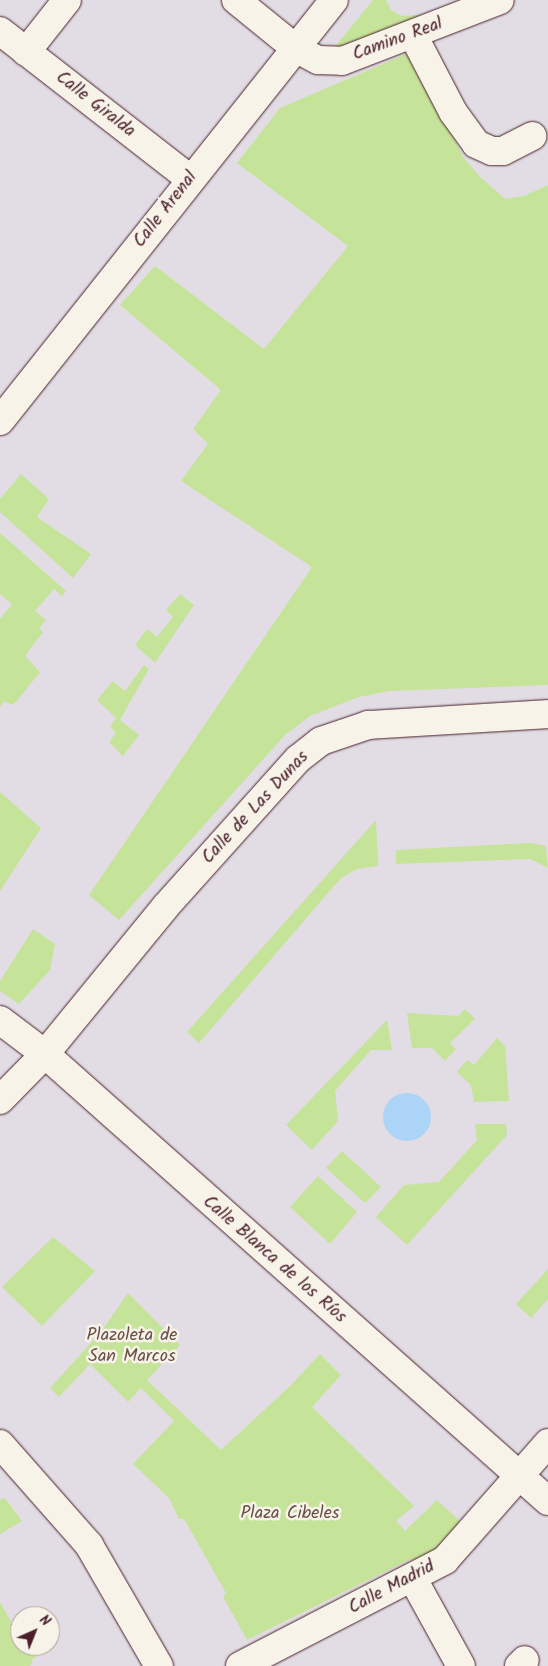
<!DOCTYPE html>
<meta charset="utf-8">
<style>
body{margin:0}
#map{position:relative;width:548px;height:1666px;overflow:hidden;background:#e2dde4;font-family:Kalam,sans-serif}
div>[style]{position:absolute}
.green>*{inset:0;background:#c6e39a}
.water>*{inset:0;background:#acd4f6}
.round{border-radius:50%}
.roads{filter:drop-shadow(0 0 1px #4a1f2b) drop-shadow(0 0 1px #4a1f2b)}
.minor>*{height:28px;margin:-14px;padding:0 14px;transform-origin:14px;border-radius:14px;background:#f7f3e8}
.major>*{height:28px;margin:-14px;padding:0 14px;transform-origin:14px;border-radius:14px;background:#f7f3e8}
span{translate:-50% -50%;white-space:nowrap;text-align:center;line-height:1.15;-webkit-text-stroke:5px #f7f3e8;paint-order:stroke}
.street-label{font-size:18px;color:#4a1f2b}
.park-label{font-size:18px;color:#695047}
.north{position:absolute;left:10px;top:1606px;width:50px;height:50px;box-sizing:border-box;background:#f7f3e8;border:1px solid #b29e9c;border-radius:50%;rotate:44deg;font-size:14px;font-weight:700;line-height:20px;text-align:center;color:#4a1f2b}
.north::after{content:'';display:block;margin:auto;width:18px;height:22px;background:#4a1f2b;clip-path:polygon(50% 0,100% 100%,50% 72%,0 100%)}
</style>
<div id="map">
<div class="green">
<i style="clip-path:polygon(373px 0,386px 0,391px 10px,402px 16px,430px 14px,350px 48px,334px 48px)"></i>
<i style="clip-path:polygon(413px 51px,463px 157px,479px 176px,505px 199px,524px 196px,548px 185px,548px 685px,389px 691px,359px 697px,310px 716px,285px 735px,119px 920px,89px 895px,312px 567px,181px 481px,208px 444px,193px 429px,221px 390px,120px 305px,155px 266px,264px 349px,348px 246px,237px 163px,280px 108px)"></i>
<i style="clip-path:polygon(21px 474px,49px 499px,37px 517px,91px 554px,73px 578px,0 512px,0 499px)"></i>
<i style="clip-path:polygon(0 533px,66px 591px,62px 596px,54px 589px,35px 611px,46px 620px,39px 628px,43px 632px,25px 656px,40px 672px,16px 702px,12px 705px,4px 701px,0 707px,0 619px,12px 604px,0 594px)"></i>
<i style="clip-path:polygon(180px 594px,194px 605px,155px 663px,135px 645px,147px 629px,157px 637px,173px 617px,166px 610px)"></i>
<i style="clip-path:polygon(144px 665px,149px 669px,120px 720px,139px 735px,123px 756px,109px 742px,116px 733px,110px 727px,116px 718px,97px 700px,113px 681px,125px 691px)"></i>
<i style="clip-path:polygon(0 792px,41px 828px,0 891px)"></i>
<i style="clip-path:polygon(376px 820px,378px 866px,357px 869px,341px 878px,199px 1043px,187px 1032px)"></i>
<i style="clip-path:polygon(531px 843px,546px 846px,548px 868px,530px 859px,396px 864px,396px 850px)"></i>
<i style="clip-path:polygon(33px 929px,55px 944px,50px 970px,19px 1004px,0 991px,0 981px)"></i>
<i style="clip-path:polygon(465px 1009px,475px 1019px,450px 1043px,456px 1049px,445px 1061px,432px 1048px,412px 1048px,407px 1013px,458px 1016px)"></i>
<i style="clip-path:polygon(387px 1020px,392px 1050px,371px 1050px,335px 1091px,338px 1121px,312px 1150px,286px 1125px)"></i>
<i style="clip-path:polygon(497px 1038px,505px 1046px,509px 1101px,474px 1102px,471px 1085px,457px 1072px,467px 1060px,474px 1065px)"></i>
<i style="clip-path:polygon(475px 1124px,506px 1124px,507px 1135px,407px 1245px,376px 1217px,404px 1185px,439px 1182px,477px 1140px)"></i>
<i style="clip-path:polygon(342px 1151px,381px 1187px,365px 1203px,326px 1168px)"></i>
<i style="clip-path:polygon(318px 1176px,357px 1212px,330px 1244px,290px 1207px)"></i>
<i style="clip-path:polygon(53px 1237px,95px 1271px,42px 1326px,2px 1287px)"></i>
<i style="clip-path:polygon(548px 1269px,548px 1299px,531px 1318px,516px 1304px)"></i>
<i style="clip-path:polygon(128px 1293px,180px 1345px,147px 1380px,221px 1450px,290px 1386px,320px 1354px,341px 1375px,312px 1407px,414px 1506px,396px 1521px,405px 1531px,437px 1500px,463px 1524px,418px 1566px,411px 1559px,247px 1640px,223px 1597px,226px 1593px,184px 1519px,179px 1519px,169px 1498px,133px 1464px,174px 1421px,141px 1388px,128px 1402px,90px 1364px,59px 1397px,50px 1388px,101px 1332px)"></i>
<i style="clip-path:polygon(5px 1498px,22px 1521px,0 1534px,0 1500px)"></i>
<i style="clip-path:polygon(0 1602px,20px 1638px,20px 1646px,40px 1646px,44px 1652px,31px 1660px,33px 1664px,29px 1666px,0 1666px)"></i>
</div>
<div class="water">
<i class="round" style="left:383px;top:1093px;width:48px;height:48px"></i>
</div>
<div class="roads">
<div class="minor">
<i style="left:236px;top:0;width:76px;rotate:39.1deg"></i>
<i style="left:295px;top:48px;width:26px;rotate:28deg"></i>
<i style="left:318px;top:60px;width:24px;rotate:2deg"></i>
<i style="left:342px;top:61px;width:169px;rotate:-21.1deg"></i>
<i style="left:0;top:31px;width:241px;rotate:37.9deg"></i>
<i style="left:413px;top:35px;width:87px;rotate:62.5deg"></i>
<i style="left:453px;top:112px;width:39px;rotate:54deg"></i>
<i style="left:476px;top:144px;width:17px;rotate:24deg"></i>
<i style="left:492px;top:151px;width:11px"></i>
<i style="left:503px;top:151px;width:33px;rotate:-27deg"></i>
<i style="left:26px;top:52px;width:66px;rotate:-51.7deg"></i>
<i style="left:0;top:421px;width:537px;rotate:-51.57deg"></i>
<i style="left:0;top:1100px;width:64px;rotate:-45.6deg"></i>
<i style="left:45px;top:1054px;width:191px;rotate:-50.7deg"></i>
<i style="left:166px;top:906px;width:198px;rotate:-48.1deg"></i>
<i style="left:298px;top:759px;width:29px;rotate:-38deg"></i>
<i style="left:321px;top:741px;width:50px;rotate:-18.8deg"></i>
<i style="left:368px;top:725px;width:180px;rotate:-3.5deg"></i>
<i style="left:0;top:1444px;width:135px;rotate:48.6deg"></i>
<i style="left:89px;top:1545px;width:140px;rotate:60deg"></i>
<i style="left:413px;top:1579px;width:99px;rotate:61.1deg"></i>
<i style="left:240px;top:1666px;width:231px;rotate:-27.3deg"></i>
<i style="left:445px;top:1560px;width:156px;rotate:-48.6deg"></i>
<i style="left:519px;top:1666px;width:8px;rotate:-45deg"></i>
</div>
<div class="major">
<i style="left:0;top:1020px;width:56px;rotate:37.1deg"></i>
<i style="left:45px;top:1054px;width:673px;rotate:41.63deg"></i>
</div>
</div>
<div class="street-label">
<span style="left:398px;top:40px;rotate:-20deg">Camino Real</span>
<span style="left:95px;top:105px;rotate:38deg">Calle Giralda</span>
<span style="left:166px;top:210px;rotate:-52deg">Calle Arenal</span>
<span style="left:256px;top:808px;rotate:-47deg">Calle de Las Dunas</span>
<span style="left:274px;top:1260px;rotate:41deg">Calle Blanca de los Ríos</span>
<span style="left:392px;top:1588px;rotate:-28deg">Calle Madrid</span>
</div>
<div class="park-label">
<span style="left:132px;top:1347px">Plazoleta de<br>San Marcos</span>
<span style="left:290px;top:1514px">Plaza Cibeles</span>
</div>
<div class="north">N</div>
</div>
